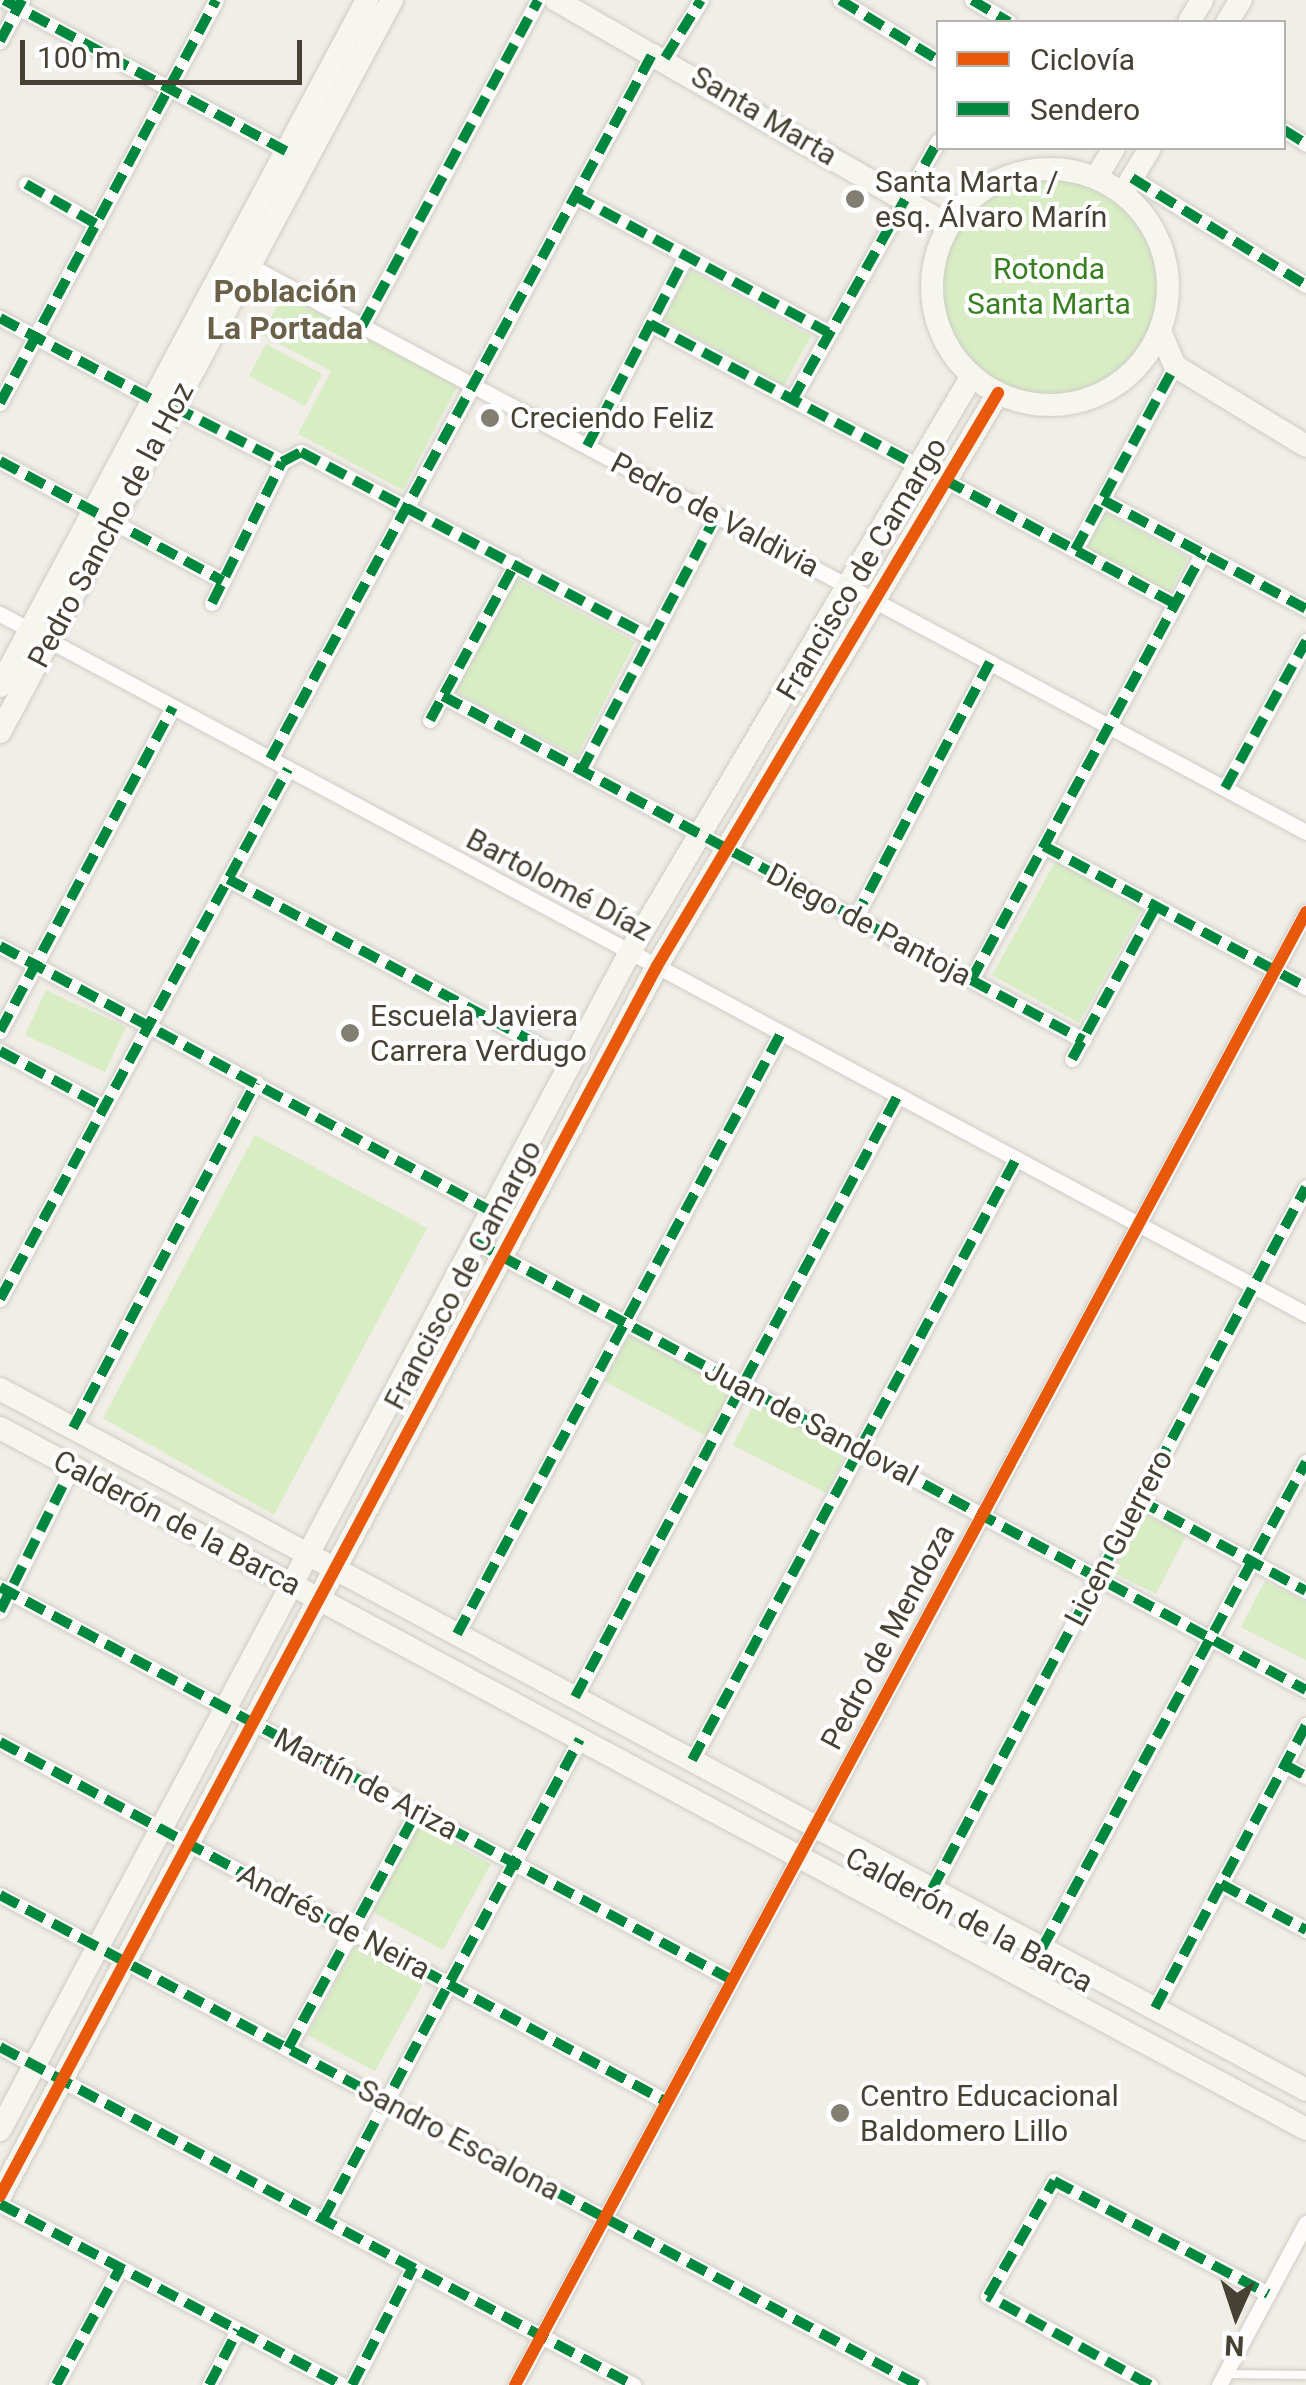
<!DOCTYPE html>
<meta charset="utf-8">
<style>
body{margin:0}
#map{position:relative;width:1306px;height:2385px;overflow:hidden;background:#f0eee7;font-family:Roboto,sans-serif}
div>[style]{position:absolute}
.green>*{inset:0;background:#d8edc4}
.round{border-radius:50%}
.roads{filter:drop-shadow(0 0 2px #ceccc5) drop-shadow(0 0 2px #ceccc5)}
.lane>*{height:8px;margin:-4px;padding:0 4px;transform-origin:4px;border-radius:4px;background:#fdfcfb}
.street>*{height:15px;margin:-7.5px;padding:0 7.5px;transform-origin:7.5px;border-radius:7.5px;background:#fdfcfb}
.secondary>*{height:22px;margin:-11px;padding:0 11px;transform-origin:11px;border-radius:11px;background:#f6f5ee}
.secondary>.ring{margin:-11px;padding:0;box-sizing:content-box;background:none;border:22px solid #f6f5ee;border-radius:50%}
.quiet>*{height:10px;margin-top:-5px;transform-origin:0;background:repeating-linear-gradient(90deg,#00873e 0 20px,transparent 0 30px)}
.cycleway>*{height:12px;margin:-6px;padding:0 6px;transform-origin:6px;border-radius:6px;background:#e8590c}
.dots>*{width:28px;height:28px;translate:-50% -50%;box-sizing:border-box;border:5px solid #fff;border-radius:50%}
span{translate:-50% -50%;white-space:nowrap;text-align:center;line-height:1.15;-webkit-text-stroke:8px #fff;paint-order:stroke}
.street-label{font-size:30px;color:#474133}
.poi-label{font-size:30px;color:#474133}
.left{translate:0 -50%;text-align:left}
.park-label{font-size:30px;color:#377f20}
.neighbourhood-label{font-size:32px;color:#6b6149;font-weight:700}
.legend{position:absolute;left:936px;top:20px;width:350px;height:130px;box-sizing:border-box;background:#fff;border:2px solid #b5b3ad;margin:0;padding:12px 18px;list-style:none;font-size:30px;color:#474133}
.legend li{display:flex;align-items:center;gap:20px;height:50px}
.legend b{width:50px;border:2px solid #b5b3ad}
.north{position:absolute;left:1186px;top:2265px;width:100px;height:100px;-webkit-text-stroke:8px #fff;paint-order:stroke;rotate:183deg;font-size:28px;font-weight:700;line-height:40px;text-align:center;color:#474133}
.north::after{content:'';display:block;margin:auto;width:35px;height:45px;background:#474133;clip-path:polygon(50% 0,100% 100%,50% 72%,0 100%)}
.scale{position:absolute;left:20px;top:40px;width:282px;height:45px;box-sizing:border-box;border:5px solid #474133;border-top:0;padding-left:12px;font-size:30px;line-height:35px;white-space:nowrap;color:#474133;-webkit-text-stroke:8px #fff;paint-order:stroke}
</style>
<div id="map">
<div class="green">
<i class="round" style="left:939px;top:176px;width:220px;height:220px"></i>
<i style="clip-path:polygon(690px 270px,811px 336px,784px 386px,663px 319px)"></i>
<i style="clip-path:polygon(283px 295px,458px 385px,403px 490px,298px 434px,331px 371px,262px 335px)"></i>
<i style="clip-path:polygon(266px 344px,322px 374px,305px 406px,249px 376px)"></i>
<i style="clip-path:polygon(1102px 510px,1188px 558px,1170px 592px,1082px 546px)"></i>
<i style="clip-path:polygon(515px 578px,635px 642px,577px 756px,455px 692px)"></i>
<i style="clip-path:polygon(1056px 860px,1143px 908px,1079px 1023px,992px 975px)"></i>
<i style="clip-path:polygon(46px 990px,126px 1027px,105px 1072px,25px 1035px)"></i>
<i style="clip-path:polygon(255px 1135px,427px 1228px,274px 1515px,103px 1418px)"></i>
<i style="clip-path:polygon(629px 1335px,731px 1390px,706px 1436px,604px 1381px)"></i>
<i style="clip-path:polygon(757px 1398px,850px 1446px,826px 1493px,733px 1445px)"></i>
<i style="clip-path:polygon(1144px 1514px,1186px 1536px,1156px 1594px,1114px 1573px)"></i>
<i style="clip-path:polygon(1265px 1581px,1306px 1602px,1306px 1660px,1241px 1627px)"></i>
<i style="clip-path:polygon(419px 1825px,491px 1864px,443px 1950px,371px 1911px)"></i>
<i style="clip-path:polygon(358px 1941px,426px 1979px,375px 2071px,307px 2035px)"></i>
</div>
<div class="roads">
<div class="lane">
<i style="left:1226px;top:2374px;width:80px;rotate:0.7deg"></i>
</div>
<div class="street">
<i style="left:4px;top:0;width:320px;rotate:28.2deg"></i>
<i style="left:840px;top:0;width:115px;rotate:31.5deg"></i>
<i style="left:972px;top:0;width:43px;rotate:30.7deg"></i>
<i style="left:0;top:41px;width:47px;rotate:-61.8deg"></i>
<i style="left:665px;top:58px;width:68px;rotate:-58.2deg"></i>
<i style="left:1284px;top:130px;width:26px;rotate:32deg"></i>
<i style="left:1132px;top:178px;width:204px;rotate:31.6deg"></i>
<i style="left:26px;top:184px;width:81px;rotate:29.7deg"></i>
<i style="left:575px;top:196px;width:287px;rotate:28.3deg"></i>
<i style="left:243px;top:262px;width:1206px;rotate:28.2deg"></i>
<i style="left:0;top:318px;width:174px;rotate:28.2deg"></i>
<i style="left:650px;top:324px;width:303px;rotate:27.9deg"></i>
<i style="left:362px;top:326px;width:370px;rotate:-61.6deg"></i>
<i style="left:792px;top:400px;width:297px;rotate:-60.6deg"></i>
<i style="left:0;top:403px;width:457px;rotate:-61.8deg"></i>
<i style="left:174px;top:407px;width:121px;rotate:27deg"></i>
<i style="left:587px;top:446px;width:214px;rotate:-62.5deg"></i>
<i style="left:0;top:461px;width:253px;rotate:28.3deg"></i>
<i style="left:945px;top:480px;width:261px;rotate:28.3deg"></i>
<i style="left:1103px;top:500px;width:230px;rotate:28.2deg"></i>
<i style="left:1075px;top:550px;width:209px;rotate:-61.5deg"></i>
<i style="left:212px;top:603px;width:157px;rotate:-63.6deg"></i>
<i style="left:282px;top:462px;width:21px;rotate:-28deg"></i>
<i style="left:301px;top:452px;width:397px;rotate:27.9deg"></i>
<i style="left:0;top:614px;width:1482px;rotate:28.19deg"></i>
<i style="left:443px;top:696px;width:727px;rotate:28.26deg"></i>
<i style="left:430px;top:720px;width:178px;rotate:-61.4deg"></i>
<i style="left:270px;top:759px;width:805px;rotate:-61.53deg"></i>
<i style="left:581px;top:771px;width:289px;rotate:-62.1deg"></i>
<i style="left:1225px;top:788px;width:168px;rotate:-61.1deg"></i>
<i style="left:1044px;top:846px;width:298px;rotate:28.3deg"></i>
<i style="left:228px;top:879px;width:389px;rotate:28.1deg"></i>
<i style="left:855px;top:918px;width:289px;rotate:-62.2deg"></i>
<i style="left:0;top:946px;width:558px;rotate:28.36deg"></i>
<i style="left:971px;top:980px;width:485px;rotate:-61.5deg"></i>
<i style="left:0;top:1031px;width:367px;rotate:-61.9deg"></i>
<i style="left:0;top:1051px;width:118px;rotate:28.3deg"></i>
<i style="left:1072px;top:1059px;width:175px;rotate:-61.2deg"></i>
<i style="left:475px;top:1242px;width:944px;rotate:28.33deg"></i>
<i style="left:0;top:1299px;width:603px;rotate:-61.48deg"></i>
<i style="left:73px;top:1428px;width:391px;rotate:-62.1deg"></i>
<i style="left:1139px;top:1500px;width:190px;rotate:28.6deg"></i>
<i style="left:0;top:1587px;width:831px;rotate:28.23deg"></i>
<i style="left:0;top:1611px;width:161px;rotate:-63.4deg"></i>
<i style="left:457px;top:1634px;width:683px;rotate:-61.67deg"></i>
<i style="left:575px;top:1697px;width:683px;rotate:-61.78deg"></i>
<i style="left:0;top:1742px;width:758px;rotate:28.36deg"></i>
<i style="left:692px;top:1760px;width:683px;rotate:-61.67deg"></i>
<i style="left:1285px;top:1765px;width:24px;rotate:28deg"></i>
<i style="left:1221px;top:1884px;width:97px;rotate:28.4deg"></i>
<i style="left:932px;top:1889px;width:795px;rotate:-61.95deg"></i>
<i style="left:0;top:1895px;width:1041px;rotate:28.09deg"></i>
<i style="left:1042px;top:1948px;width:553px;rotate:-61.49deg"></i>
<i style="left:1155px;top:2008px;width:321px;rotate:-61.9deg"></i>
<i style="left:0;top:2047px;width:718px;rotate:28.1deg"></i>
<i style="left:288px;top:2048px;width:270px;rotate:-61.4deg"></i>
<i style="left:0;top:2204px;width:387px;rotate:27.9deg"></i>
<i style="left:323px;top:2219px;width:544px;rotate:-61.83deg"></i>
<i style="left:56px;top:2385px;width:133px;rotate:-61.3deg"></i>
<i style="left:209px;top:2385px;width:62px;rotate:-62.2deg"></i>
<i style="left:352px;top:2385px;width:133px;rotate:-62.7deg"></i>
<i style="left:515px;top:2385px;width:1672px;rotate:-61.76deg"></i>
<i style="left:1150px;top:2385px;width:185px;rotate:-151.2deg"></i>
<i style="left:988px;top:2296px;width:133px;rotate:-60.1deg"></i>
<i style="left:1054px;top:2181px;width:242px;rotate:27.8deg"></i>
<i style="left:1219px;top:2385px;width:184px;rotate:-61.8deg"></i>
</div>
<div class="secondary">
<i style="left:556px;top:0;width:452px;rotate:29.9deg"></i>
<i style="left:1189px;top:22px;width:26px;rotate:-59deg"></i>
<i style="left:1227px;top:22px;width:26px;rotate:-58deg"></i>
<i class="ring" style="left:932px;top:169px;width:214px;height:214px"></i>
<i style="left:1096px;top:178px;width:35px;rotate:-59deg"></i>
<i style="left:1123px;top:193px;width:52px;rotate:-59deg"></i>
<i style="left:1160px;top:331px;width:38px;rotate:67deg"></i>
<i style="left:1175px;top:366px;width:153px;rotate:31.4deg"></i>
<i style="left:0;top:686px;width:778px;rotate:-61.85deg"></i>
<i style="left:0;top:732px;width:830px;rotate:-61.83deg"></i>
<i style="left:0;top:1389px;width:1482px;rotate:28.22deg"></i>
<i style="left:0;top:1428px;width:1482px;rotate:28.22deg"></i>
<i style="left:0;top:2130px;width:1336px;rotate:-61.86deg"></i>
<i style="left:630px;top:952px;width:670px;rotate:-59.3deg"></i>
<i style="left:0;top:2196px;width:1394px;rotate:-61.89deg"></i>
<i style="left:657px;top:966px;width:667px;rotate:-59.24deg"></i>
</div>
</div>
<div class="quiet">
<i style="left:4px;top:0;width:320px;rotate:28.2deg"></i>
<i style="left:840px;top:0;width:115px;rotate:31.5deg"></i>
<i style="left:972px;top:0;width:43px;rotate:30.7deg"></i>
<i style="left:0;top:41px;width:47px;rotate:-61.8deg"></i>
<i style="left:665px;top:58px;width:68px;rotate:-58.2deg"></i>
<i style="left:1284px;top:130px;width:26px;rotate:32deg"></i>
<i style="left:1132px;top:178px;width:204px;rotate:31.6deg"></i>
<i style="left:26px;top:184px;width:81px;rotate:29.7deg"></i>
<i style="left:575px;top:196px;width:287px;rotate:28.3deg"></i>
<i style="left:0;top:318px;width:174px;rotate:28.2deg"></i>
<i style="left:650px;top:324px;width:303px;rotate:27.9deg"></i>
<i style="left:362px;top:326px;width:370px;rotate:-61.6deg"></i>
<i style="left:792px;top:400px;width:297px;rotate:-60.6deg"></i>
<i style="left:0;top:403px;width:457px;rotate:-61.8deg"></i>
<i style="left:174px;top:407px;width:121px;rotate:27deg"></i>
<i style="left:587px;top:446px;width:214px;rotate:-62.5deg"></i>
<i style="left:0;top:461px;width:253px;rotate:28.3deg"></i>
<i style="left:945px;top:480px;width:261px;rotate:28.3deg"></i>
<i style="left:1103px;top:500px;width:230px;rotate:28.2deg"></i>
<i style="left:1075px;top:550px;width:209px;rotate:-61.5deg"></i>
<i style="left:212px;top:603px;width:157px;rotate:-63.6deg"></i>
<i style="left:282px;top:462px;width:21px;rotate:-28deg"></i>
<i style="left:301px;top:452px;width:397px;rotate:27.9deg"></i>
<i style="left:443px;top:696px;width:727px;rotate:28.26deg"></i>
<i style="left:430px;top:720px;width:178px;rotate:-61.4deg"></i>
<i style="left:270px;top:759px;width:805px;rotate:-61.53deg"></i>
<i style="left:581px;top:771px;width:289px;rotate:-62.1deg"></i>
<i style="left:1225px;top:788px;width:168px;rotate:-61.1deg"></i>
<i style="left:1044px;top:846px;width:298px;rotate:28.3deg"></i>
<i style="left:228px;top:879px;width:389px;rotate:28.1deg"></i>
<i style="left:855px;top:918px;width:289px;rotate:-62.2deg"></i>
<i style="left:0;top:946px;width:558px;rotate:28.36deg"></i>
<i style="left:971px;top:980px;width:485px;rotate:-61.5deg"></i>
<i style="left:0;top:1031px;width:367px;rotate:-61.9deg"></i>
<i style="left:0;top:1051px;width:118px;rotate:28.3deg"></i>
<i style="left:1072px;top:1059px;width:175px;rotate:-61.2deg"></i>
<i style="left:475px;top:1242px;width:944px;rotate:28.33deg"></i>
<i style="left:0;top:1299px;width:603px;rotate:-61.48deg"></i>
<i style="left:73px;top:1428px;width:391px;rotate:-62.1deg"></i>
<i style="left:1139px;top:1500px;width:190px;rotate:28.6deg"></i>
<i style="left:0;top:1587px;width:831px;rotate:28.23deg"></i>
<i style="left:0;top:1611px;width:161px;rotate:-63.4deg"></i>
<i style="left:457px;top:1634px;width:683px;rotate:-61.67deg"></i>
<i style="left:575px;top:1697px;width:683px;rotate:-61.78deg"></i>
<i style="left:0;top:1742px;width:758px;rotate:28.36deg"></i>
<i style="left:692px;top:1760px;width:683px;rotate:-61.67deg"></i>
<i style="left:1285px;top:1765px;width:24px;rotate:28deg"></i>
<i style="left:1221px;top:1884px;width:97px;rotate:28.4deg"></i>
<i style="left:932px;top:1889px;width:795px;rotate:-61.95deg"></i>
<i style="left:0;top:1895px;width:1041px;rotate:28.09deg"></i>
<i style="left:1042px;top:1948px;width:553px;rotate:-61.49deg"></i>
<i style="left:1155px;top:2008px;width:321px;rotate:-61.9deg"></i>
<i style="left:0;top:2047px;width:718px;rotate:28.1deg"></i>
<i style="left:288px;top:2048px;width:270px;rotate:-61.4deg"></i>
<i style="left:0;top:2204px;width:387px;rotate:27.9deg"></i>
<i style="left:323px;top:2219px;width:544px;rotate:-61.83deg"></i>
<i style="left:56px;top:2385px;width:133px;rotate:-61.3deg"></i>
<i style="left:209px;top:2385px;width:62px;rotate:-62.2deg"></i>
<i style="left:352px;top:2385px;width:133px;rotate:-62.7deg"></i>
<i style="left:1150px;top:2385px;width:185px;rotate:-151.2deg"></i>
<i style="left:988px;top:2296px;width:133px;rotate:-60.1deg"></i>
<i style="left:1054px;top:2181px;width:242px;rotate:27.8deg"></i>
</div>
<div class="cycleway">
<i style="left:0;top:2196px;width:1394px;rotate:-61.89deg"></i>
<i style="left:657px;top:966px;width:667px;rotate:-59.24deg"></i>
<i style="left:515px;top:2385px;width:1672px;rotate:-61.76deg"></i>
</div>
<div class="dots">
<i style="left:855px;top:199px;background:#827e72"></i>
<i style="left:490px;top:418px;background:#827e72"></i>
<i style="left:350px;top:1033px;background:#827e72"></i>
<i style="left:840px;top:2113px;background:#827e72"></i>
</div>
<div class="street-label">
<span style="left:764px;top:116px;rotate:31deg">Santa Marta</span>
<span style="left:715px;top:515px;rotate:28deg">Pedro de Valdivia</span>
<span style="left:111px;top:525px;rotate:-62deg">Pedro Sancho de la Hoz</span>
<span style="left:862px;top:569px;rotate:-59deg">Francisco de Camargo</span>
<span style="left:559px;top:885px;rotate:28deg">Bartolomé Díaz</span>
<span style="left:869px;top:925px;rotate:28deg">Diego de Pantoja</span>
<span style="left:463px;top:1275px;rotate:-62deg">Francisco de Camargo</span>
<span style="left:811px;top:1423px;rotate:28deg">Juan de Sandoval</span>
<span style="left:177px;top:1523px;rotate:28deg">Calderón de la Barca</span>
<span style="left:1119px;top:1538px;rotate:-62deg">Licen Guerrero</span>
<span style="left:888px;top:1637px;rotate:-62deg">Pedro de Mendoza</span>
<span style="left:366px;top:1784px;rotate:28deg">Martín de Ariza</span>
<span style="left:969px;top:1920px;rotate:28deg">Calderón de la Barca</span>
<span style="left:334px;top:1922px;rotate:28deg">Andrés de Neira</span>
<span style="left:459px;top:2140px;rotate:28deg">Sandro Escalona</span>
</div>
<div class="poi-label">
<span class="left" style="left:875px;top:199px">Santa Marta /<br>esq. Álvaro Marín</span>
<span class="left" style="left:510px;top:418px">Creciendo Feliz</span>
<span class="left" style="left:370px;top:1033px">Escuela Javiera<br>Carrera Verdugo</span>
<span class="left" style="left:860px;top:2113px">Centro Educacional<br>Baldomero Lillo</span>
</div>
<div class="park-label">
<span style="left:1049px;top:286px">Rotonda<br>Santa Marta</span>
</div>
<div class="neighbourhood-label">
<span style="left:285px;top:310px">Población<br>La Portada</span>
</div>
<ul class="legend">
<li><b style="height:12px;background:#e8590c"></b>Ciclovía</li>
<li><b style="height:12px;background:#00873e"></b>Sendero</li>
</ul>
<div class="north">N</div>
<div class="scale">100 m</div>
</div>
